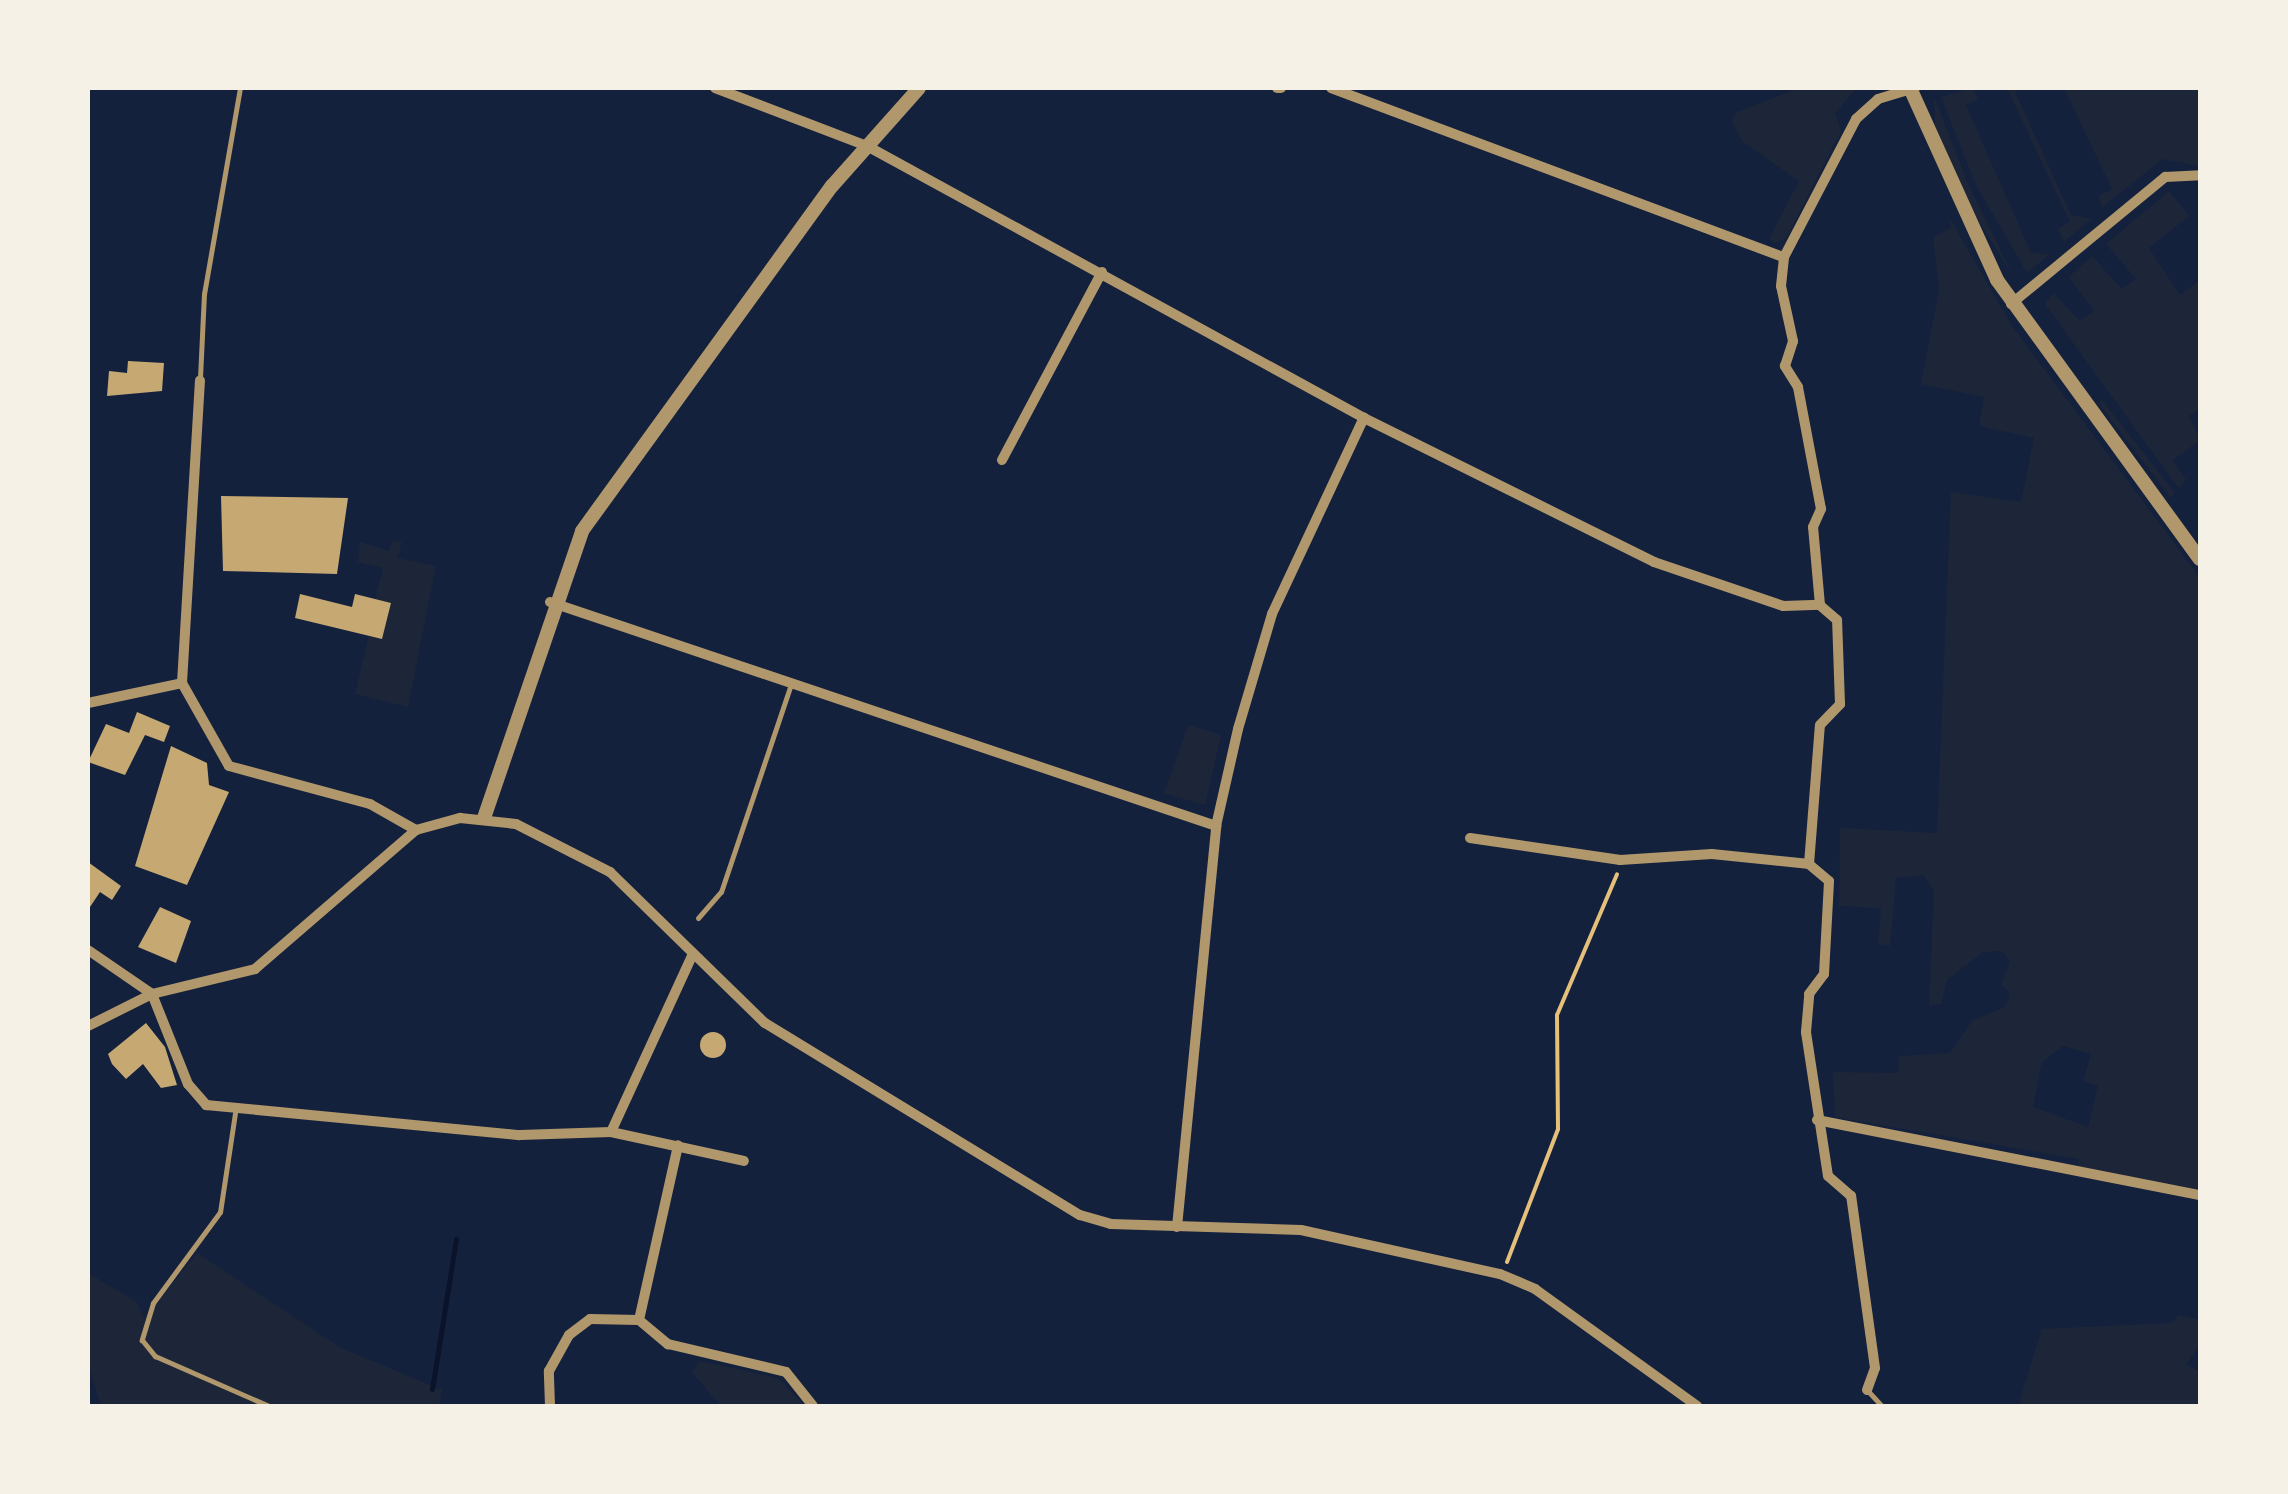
<!DOCTYPE html>
<style>
body{margin:0}
#map{position:relative;width:2288px;height:1494px;overflow:hidden;background:#14213d;font-family:"PT Serif",serif}
div>[style]{position:absolute}
.green>*{inset:0;background:#1d2539}
.stream>*{height:5px;margin:-2.5px;padding:0 2.5px;transform-origin:2.5px;border-radius:2.5px;background:#0b132b}
.building>*{inset:0;background:#c6a872}
.round{border-radius:50%}
.path>*{height:4px;margin:-2px;padding:0 2px;transform-origin:2px;border-radius:2px;background:#e5c07b}
.service>*{height:5px;margin:-2.5px;padding:0 2.5px;transform-origin:2.5px;border-radius:2.5px;background:#b1986c}
.minor>*{height:10px;margin:-5px;padding:0 5px;transform-origin:5px;border-radius:5px;background:#b1986c}
.tertiary>*{height:14px;margin:-7px;padding:0 7px;transform-origin:7px;border-radius:7px;background:#b1986c}
span{translate:-50% -50%;white-space:nowrap;text-align:center;line-height:1.15;-webkit-text-stroke:9px #f6f1e7;paint-order:stroke}
.frame{position:absolute;inset:0;border:90px solid #f6f1e7;pointer-events:none}
</style>
<div id="map">
<div class="green">
<i style="clip-path:polygon(1800px 88px,1857px 88px,1835px 113px,1841px 131px,1787px 237px,1775px 243px,1769px 239px,1799px 181px,1742px 141px,1732px 122px,1736px 112px)"></i>
<i style="clip-path:polygon(1973px 88px,1978px 99px,1966px 105px,2031px 253px,2050px 254px,2027px 273px,1975px 183px,1941px 97px)"></i>
<i style="clip-path:polygon(2007px 88px,2023px 88px,2015px 92px,2071px 215px,2091px 219px,2064px 242px,2058px 229px,2070px 222px)"></i>
<i style="clip-path:polygon(2064px 88px,2200px 88px,2200px 166px,2163px 159px,2102px 207px,2098px 196px,2112px 189px)"></i>
<i style="clip-path:polygon(1934px 97px,1969px 186px,2014px 278px,1972px 210px,1935px 125px)"></i>
<i style="clip-path:polygon(2169px 191px,2189px 216px,2149px 248px,2180px 295px,2200px 280px,2200px 408px,2189px 416px,2200px 440px,2172px 461px,2186px 479px,2179px 489px,2045px 304px,2053px 293px,2080px 321px,2094px 311px,2069px 277px,2092px 256px,2122px 289px,2136px 279px,2106px 244px)"></i>
<i style="clip-path:polygon(evenodd,1948px 215px,2012px 326px,2200px 578px,2200px 1195px,2078px 1166px,2079px 1159px,1835px 1117px,1833px 1072px,1898px 1073px,1899px 1056px,1950px 1053px,1972px 1021px,2005px 1007px,2010px 994px,2001px 984px,2010px 962px,2002px 951px,1983px 952px,1947px 980px,1941px 1004px,1929px 1006px,1934px 891px,1923px 875px,1896px 878px,1890px 946px,1878px 944px,1881px 908px,1839px 906px,1840px 828px,1937px 833px,1951px 492px,2021px 502px,2034px 438px,1979px 426px,1984px 397px,1921px 384px,1939px 290px,1933px 237px,1951px 228px,1948px 215px,2063px 1046px,2091px 1054px,2083px 1081px,2098px 1086px,2088px 1127px,2033px 1107px,2042px 1062px,2063px 1046px)"></i>
<i style="clip-path:polygon(2102px 400px,2175px 493px,2170px 497px,2098px 403px)"></i>
<i style="clip-path:polygon(392px 541px,402px 542px,397px 558px,436px 566px,408px 707px,355px 694px,369px 636px,382px 638px,391px 603px,375px 599px,383px 568px,358px 562px,360px 542px,389px 551px)"></i>
<i style="clip-path:polygon(1188px 725px,1221px 735px,1205px 805px,1164px 793px)"></i>
<i style="clip-path:polygon(197px 1253px,341px 1348px,442px 1390px,439px 1406px,101px 1406px,88px 1364px,88px 1273px,137px 1302px,144px 1319px)"></i>
<i style="clip-path:polygon(2179px 1315px,2200px 1320px,2200px 1346px,2186px 1364px,2200px 1372px,2200px 1406px,2018px 1406px,2042px 1329px,2171px 1323px)"></i>
<i style="clip-path:polygon(700px 1361px,778px 1378px,805px 1406px,721px 1406px,692px 1372px)"></i>
</div>
<div class="stream">
<i style="left:432px;top:1389px;width:152px;rotate:-80.9deg"></i>
</div>
<div class="building">
<i style="clip-path:polygon(128px 361px,164px 363px,162px 391px,107px 396px,109px 371px,127px 373px)"></i>
<i style="clip-path:polygon(221px 496px,348px 498px,337px 574px,223px 571px)"></i>
<i style="clip-path:polygon(300px 594px,352px 607px,355px 594px,391px 603px,382px 639px,295px 618px)"></i>
<i style="clip-path:polygon(137px 712px,170px 726px,164px 742px,145px 735px,125px 775px,88px 762px,106px 724px,129px 733px)"></i>
<i style="clip-path:polygon(171px 746px,207px 763px,209px 785px,229px 792px,187px 885px,135px 866px)"></i>
<i style="clip-path:polygon(88px 862px,121px 886px,112px 900px,100px 892px,88px 910px)"></i>
<i style="clip-path:polygon(160px 907px,191px 921px,176px 963px,138px 947px)"></i>
<i style="clip-path:polygon(146px 1023px,165px 1047px,177px 1085px,161px 1088px,143px 1064px,126px 1079px,112px 1064px,108px 1054px)"></i>
<i class="round" style="left:700px;top:1032px;width:26px;height:26px"></i>
</div>
<div class="path">
<i style="left:1507px;top:1262px;width:142px;rotate:-69deg"></i>
<i style="left:1558px;top:1129px;width:114px;rotate:-90.5deg"></i>
<i style="left:1557px;top:1015px;width:153px;rotate:-66.9deg"></i>
</div>
<div class="service">
<i style="left:200px;top:378px;width:84px;rotate:-87.3deg"></i>
<i style="left:204px;top:294px;width:209px;rotate:-80.1deg"></i>
<i style="left:698px;top:918px;width:35px;rotate:-49deg"></i>
<i style="left:721px;top:892px;width:219px;rotate:-71.4deg"></i>
<i style="left:235px;top:1113px;width:100px;rotate:98.6deg"></i>
<i style="left:220px;top:1212px;width:113px;rotate:126.4deg"></i>
<i style="left:153px;top:1303px;width:39px;rotate:107deg"></i>
<i style="left:142px;top:1340px;width:21px;rotate:51deg"></i>
<i style="left:155px;top:1356px;width:124px;rotate:23.7deg"></i>
<i style="left:1867px;top:1390px;width:22px;rotate:47deg"></i>
</div>
<div class="minor">
<i style="left:715px;top:88px;width:163px;rotate:20.9deg"></i>
<i style="left:867px;top:146px;width:567px;rotate:28.69deg"></i>
<i style="left:1364px;top:418px;width:324px;rotate:26.4deg"></i>
<i style="left:1654px;top:562px;width:136px;rotate:18.8deg"></i>
<i style="left:1783px;top:606px;width:37px;rotate:-2deg"></i>
<i style="left:1277px;top:88px;width:4px"></i>
<i style="left:1331px;top:88px;width:483px;rotate:20.5deg"></i>
<i style="left:2011px;top:304px;width:200px;rotate:-39.5deg"></i>
<i style="left:2165px;top:177px;width:35px;rotate:-3deg"></i>
<i style="left:1002px;top:460px;width:213px;rotate:-62deg"></i>
<i style="left:550px;top:602px;width:703px;rotate:18.59deg"></i>
<i style="left:182px;top:683px;width:303px;rotate:-86.6deg"></i>
<i style="left:88px;top:703px;width:96px;rotate:-12deg"></i>
<i style="left:182px;top:683px;width:95px;rotate:60.5deg"></i>
<i style="left:229px;top:766px;width:146px;rotate:15.1deg"></i>
<i style="left:370px;top:804px;width:53px;rotate:29.5deg"></i>
<i style="left:1470px;top:838px;width:152px;rotate:8.3deg"></i>
<i style="left:1620px;top:860px;width:92px;rotate:-3.7deg"></i>
<i style="left:1712px;top:854px;width:98px;rotate:5.9deg"></i>
<i style="left:88px;top:950px;width:78px;rotate:34.5deg"></i>
<i style="left:152px;top:994px;width:97px;rotate:68.2deg"></i>
<i style="left:188px;top:1084px;width:28px;rotate:49deg"></i>
<i style="left:206px;top:1105px;width:315px;rotate:5.5deg"></i>
<i style="left:520px;top:1135px;width:91px;rotate:-1.9deg"></i>
<i style="left:611px;top:1132px;width:196px;rotate:-65.3deg"></i>
<i style="left:88px;top:1026px;width:72px;rotate:-26.6deg"></i>
<i style="left:152px;top:994px;width:106px;rotate:-13.6deg"></i>
<i style="left:255px;top:969px;width:213px;rotate:-40.8deg"></i>
<i style="left:416px;top:830px;width:46px;rotate:-15.3deg"></i>
<i style="left:460px;top:818px;width:56px;rotate:6.1deg"></i>
<i style="left:516px;top:824px;width:106px;rotate:27.1deg"></i>
<i style="left:610px;top:872px;width:216px;rotate:44.3deg"></i>
<i style="left:765px;top:1023px;width:369px;rotate:31.4deg"></i>
<i style="left:1080px;top:1215px;width:32px;rotate:16deg"></i>
<i style="left:1111px;top:1224px;width:190px;rotate:1.8deg"></i>
<i style="left:1301px;top:1230px;width:204px;rotate:12.5deg"></i>
<i style="left:1500px;top:1274px;width:38px;rotate:23deg"></i>
<i style="left:1535px;top:1289px;width:200px;rotate:35.8deg"></i>
<i style="left:1817px;top:1120px;width:390px;rotate:11.1deg"></i>
<i style="left:611px;top:1132px;width:136px;rotate:12.3deg"></i>
<i style="left:1177px;top:1227px;width:403px;rotate:-84.4deg"></i>
<i style="left:1216px;top:826px;width:99px;rotate:-77.2deg"></i>
<i style="left:1238px;top:729px;width:120px;rotate:-73.5deg"></i>
<i style="left:1272px;top:614px;width:217px;rotate:-64.9deg"></i>
<i style="left:639px;top:1320px;width:38px;rotate:40deg"></i>
<i style="left:668px;top:1344px;width:121px;rotate:13.3deg"></i>
<i style="left:786px;top:1372px;width:43px;rotate:51.5deg"></i>
<i style="left:1867px;top:1390px;width:23px;rotate:-70deg"></i>
<i style="left:1875px;top:1368px;width:174px;rotate:-97.9deg"></i>
<i style="left:1851px;top:1196px;width:30px;rotate:-139deg"></i>
<i style="left:1828px;top:1176px;width:146px;rotate:-98.7deg"></i>
<i style="left:1806px;top:1032px;width:38px;rotate:-85deg"></i>
<i style="left:1809px;top:994px;width:25px;rotate:-53deg"></i>
<i style="left:1824px;top:974px;width:93px;rotate:-86.9deg"></i>
<i style="left:1829px;top:881px;width:26px;rotate:-140deg"></i>
<i style="left:1809px;top:864px;width:139px;rotate:-85.5deg"></i>
<i style="left:1820px;top:725px;width:29px;rotate:-46deg"></i>
<i style="left:1840px;top:704px;width:84px;rotate:-92deg"></i>
<i style="left:1837px;top:620px;width:23px;rotate:-139deg"></i>
<i style="left:1820px;top:605px;width:78px;rotate:-95.1deg"></i>
<i style="left:1813px;top:527px;width:20px;rotate:-66deg"></i>
<i style="left:1821px;top:509px;width:124px;rotate:-100.7deg"></i>
<i style="left:1798px;top:387px;width:25px;rotate:-122deg"></i>
<i style="left:1785px;top:366px;width:26px;rotate:-72deg"></i>
<i style="left:1793px;top:341px;width:56px;rotate:-102.3deg"></i>
<i style="left:1781px;top:286px;width:29px;rotate:-84deg"></i>
<i style="left:1784px;top:257px;width:156px;rotate:-62.4deg"></i>
<i style="left:1856px;top:119px;width:30px;rotate:-42deg"></i>
<i style="left:1878px;top:99px;width:39px;rotate:-17deg"></i>
<i style="left:550px;top:1406px;width:35px;rotate:-92deg"></i>
<i style="left:549px;top:1371px;width:41px;rotate:-60.9deg"></i>
<i style="left:569px;top:1335px;width:26px;rotate:-37deg"></i>
<i style="left:590px;top:1319px;width:49px;rotate:1.2deg"></i>
<i style="left:639px;top:1320px;width:179px;rotate:-77.4deg"></i>
</div>
<div class="tertiary">
<i style="left:1910px;top:88px;width:211px;rotate:65.6deg"></i>
<i style="left:1997px;top:280px;width:345px;rotate:54deg"></i>
<i style="left:484px;top:818px;width:303px;rotate:-71.1deg"></i>
<i style="left:582px;top:531px;width:426px;rotate:-54.1deg"></i>
<i style="left:832px;top:186px;width:131px;rotate:-48.4deg"></i>
</div>
<div class="frame"></div>
</div>
